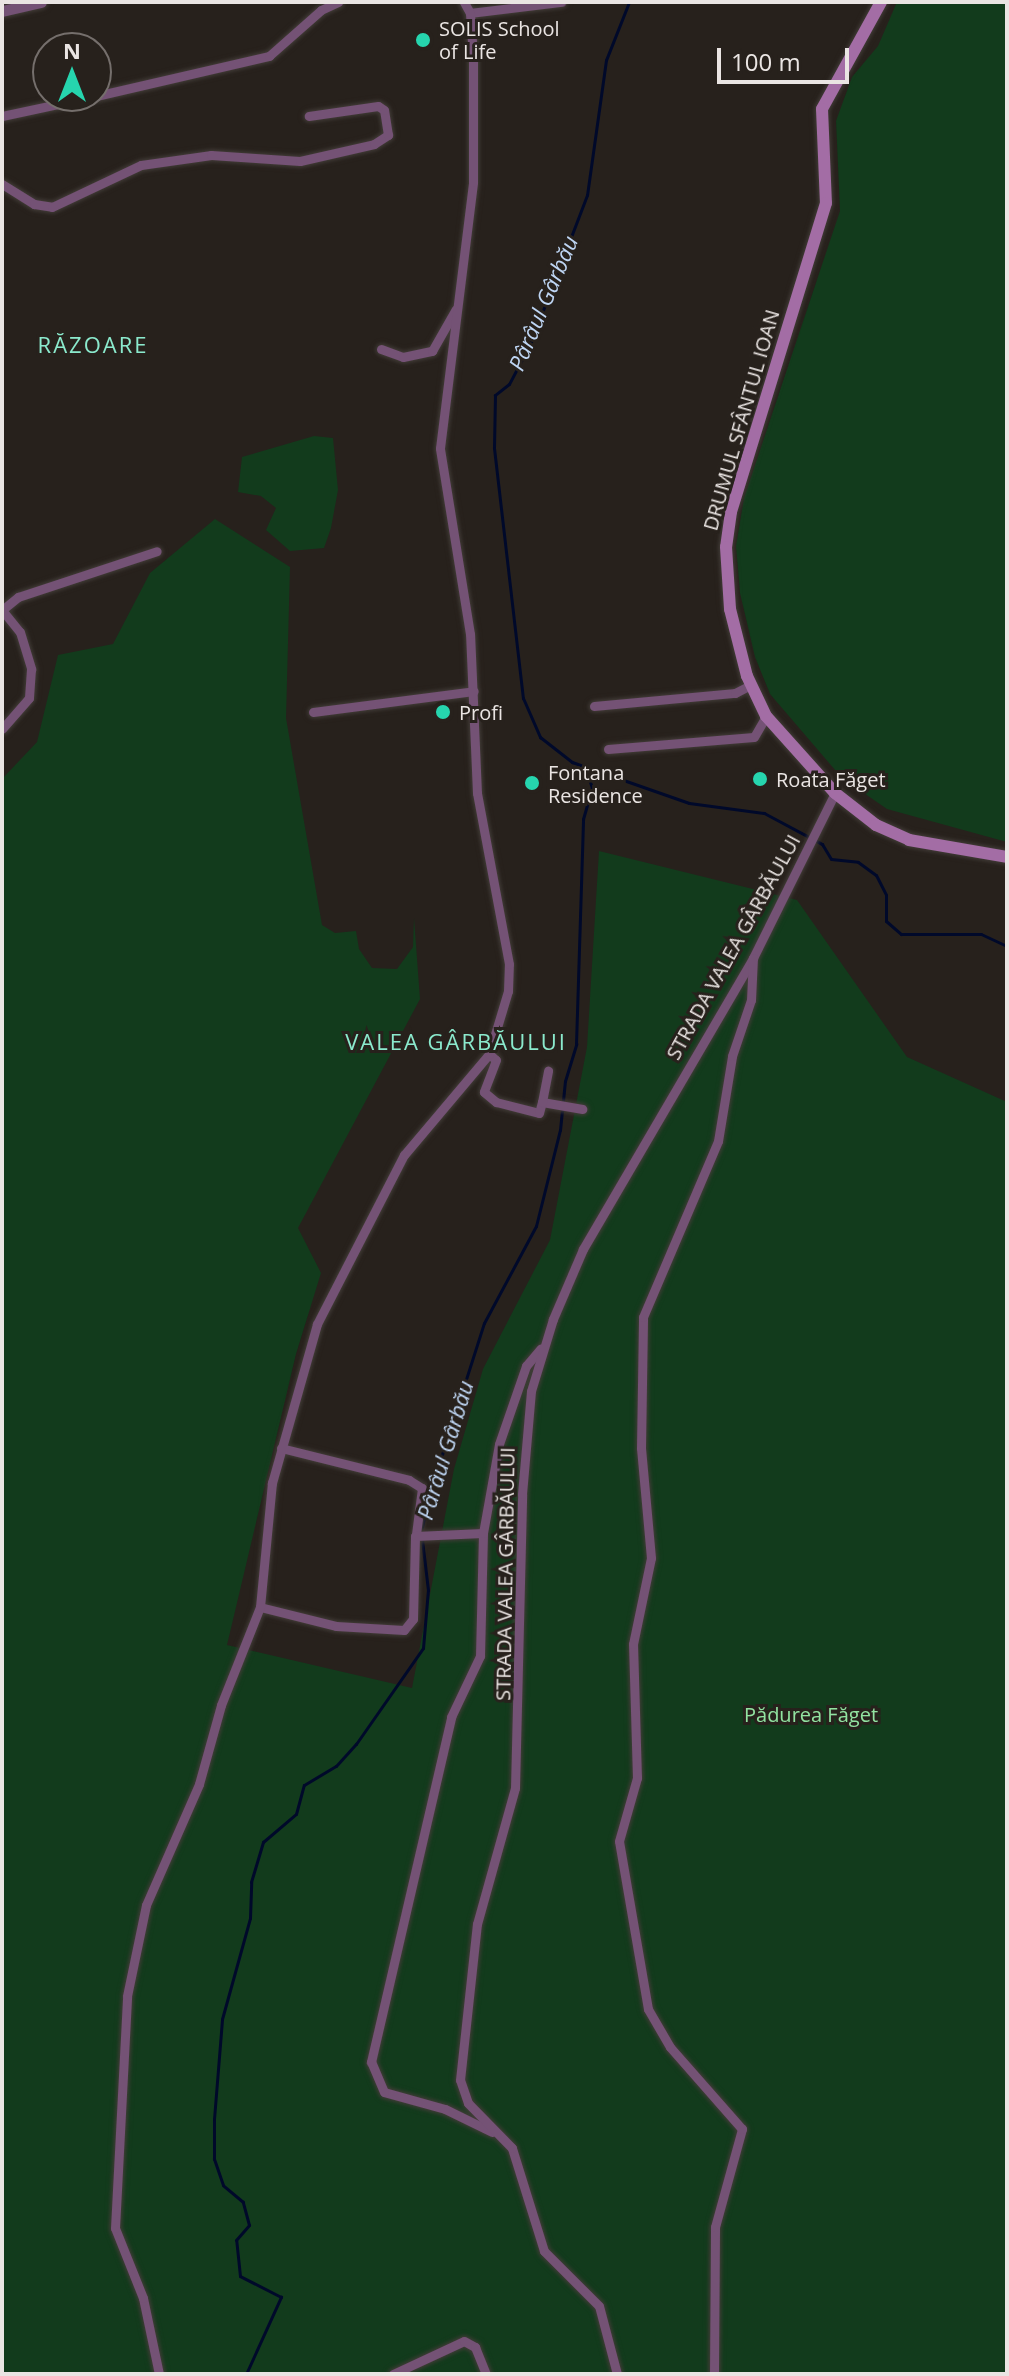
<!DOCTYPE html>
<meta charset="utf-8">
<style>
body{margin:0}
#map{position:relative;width:1009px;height:2376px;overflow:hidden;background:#27211c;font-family:"Open Sans",sans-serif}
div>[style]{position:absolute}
.green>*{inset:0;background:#123b1c}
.stream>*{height:3px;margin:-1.5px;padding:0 1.5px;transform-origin:1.5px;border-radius:1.5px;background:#00092a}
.roads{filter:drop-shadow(0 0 2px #423c38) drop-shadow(0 0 2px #423c38)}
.minor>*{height:9px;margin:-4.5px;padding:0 4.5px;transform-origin:4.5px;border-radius:4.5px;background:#745275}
.tertiary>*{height:11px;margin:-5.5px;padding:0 5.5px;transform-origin:5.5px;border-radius:5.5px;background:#745275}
.secondary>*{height:12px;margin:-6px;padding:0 6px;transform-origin:6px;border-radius:6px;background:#a36da5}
.dots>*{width:22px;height:22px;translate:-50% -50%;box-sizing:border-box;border:4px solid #27211c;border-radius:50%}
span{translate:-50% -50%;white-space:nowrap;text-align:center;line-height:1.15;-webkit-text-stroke:6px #27211c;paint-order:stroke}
.poi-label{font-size:20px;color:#eae5e3}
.left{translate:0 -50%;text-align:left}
.street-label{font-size:20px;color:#eae5e3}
.park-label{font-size:20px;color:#92e3a1}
.water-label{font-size:22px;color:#bed5f3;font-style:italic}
.neighbourhood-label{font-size:22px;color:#8beacd;letter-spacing:2px}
.frame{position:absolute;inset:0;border:4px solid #eae5e3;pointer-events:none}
.north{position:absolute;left:32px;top:32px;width:80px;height:80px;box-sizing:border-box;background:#27211c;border:2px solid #756f6c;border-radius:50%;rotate:0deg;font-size:22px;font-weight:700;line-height:32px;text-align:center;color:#eae5e3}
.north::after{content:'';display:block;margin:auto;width:28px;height:36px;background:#26d5ae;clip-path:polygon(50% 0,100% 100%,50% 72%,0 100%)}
.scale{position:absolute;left:717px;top:48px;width:132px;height:36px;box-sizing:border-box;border:4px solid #eae5e3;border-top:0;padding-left:10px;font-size:24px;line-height:28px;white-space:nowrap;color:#eae5e3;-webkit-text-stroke:6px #27211c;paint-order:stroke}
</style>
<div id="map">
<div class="green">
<i style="clip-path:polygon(897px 2px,1007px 2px,1007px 842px,887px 809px,842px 778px,770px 694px,755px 657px,740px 593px,736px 546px,744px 498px,840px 211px,836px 121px,852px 77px,878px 46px)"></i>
<i style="clip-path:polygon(314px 436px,333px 438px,338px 490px,331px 528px,324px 548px,290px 551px,266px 530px,276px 508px,261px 496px,238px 492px,242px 457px)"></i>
<i style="clip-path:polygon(215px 519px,290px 567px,286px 718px,322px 925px,335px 933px,356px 931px,359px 949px,372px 968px,397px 969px,413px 947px,414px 918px,420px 999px,298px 1228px,321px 1273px,296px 1354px,227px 1645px,412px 1688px,454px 1469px,483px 1369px,550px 1240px,587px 1047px,599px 851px,797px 900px,907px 1057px,1007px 1102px,1007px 2374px,2px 2374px,2px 779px,37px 742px,58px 655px,113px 644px,150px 573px)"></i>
</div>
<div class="stream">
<i style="left:629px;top:2px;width:62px;rotate:111.6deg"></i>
<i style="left:606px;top:60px;width:136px;rotate:98deg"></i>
<i style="left:587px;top:195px;width:160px;rotate:110.9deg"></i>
<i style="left:530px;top:344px;width:45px;rotate:117.7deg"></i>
<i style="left:509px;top:384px;width:18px;rotate:142deg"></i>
<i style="left:495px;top:395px;width:53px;rotate:91.1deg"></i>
<i style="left:494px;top:448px;width:252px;rotate:83.4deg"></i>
<i style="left:523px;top:698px;width:43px;rotate:66.4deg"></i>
<i style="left:540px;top:737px;width:41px;rotate:38deg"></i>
<i style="left:572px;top:762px;width:124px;rotate:19.3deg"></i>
<i style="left:689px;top:803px;width:76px;rotate:7.6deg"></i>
<i style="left:764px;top:813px;width:66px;rotate:28.1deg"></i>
<i style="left:822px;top:844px;width:17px;rotate:59deg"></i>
<i style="left:831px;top:859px;width:27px;rotate:6deg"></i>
<i style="left:858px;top:862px;width:22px;rotate:36deg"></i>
<i style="left:876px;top:875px;width:22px;rotate:63deg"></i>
<i style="left:886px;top:895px;width:26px;rotate:90deg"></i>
<i style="left:886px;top:921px;width:20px;rotate:41deg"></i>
<i style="left:901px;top:934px;width:80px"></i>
<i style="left:981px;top:934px;width:29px;rotate:25deg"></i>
<i style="left:246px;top:2374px;width:85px;rotate:-65.6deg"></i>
<i style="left:281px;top:2297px;width:46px;rotate:-152.9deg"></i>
<i style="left:240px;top:2276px;width:36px;rotate:-96deg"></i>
<i style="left:236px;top:2240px;width:20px;rotate:-49deg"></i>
<i style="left:249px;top:2225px;width:24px;rotate:-105deg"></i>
<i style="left:243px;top:2202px;width:26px;rotate:-140deg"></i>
<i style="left:223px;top:2185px;width:28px;rotate:-109deg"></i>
<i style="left:214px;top:2159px;width:40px;rotate:-90deg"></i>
<i style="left:214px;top:2119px;width:100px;rotate:-85.4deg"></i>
<i style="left:222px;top:2019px;width:105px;rotate:-74.5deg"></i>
<i style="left:250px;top:1918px;width:36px;rotate:-88deg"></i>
<i style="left:251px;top:1882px;width:42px;rotate:-73.3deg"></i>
<i style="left:263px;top:1842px;width:43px;rotate:-40.3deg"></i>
<i style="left:296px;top:1814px;width:30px;rotate:-75deg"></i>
<i style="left:304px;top:1785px;width:37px;rotate:-31deg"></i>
<i style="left:336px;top:1766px;width:30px;rotate:-48deg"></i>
<i style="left:356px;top:1744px;width:117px;rotate:-55.1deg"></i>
<i style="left:423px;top:1648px;width:58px;rotate:-85.1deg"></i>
<i style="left:428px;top:1590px;width:59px;rotate:-96.8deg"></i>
<i style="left:421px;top:1531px;width:40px;rotate:-77deg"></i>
<i style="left:430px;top:1492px;width:177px;rotate:-72.3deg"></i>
<i style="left:484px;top:1323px;width:110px;rotate:-61.8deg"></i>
<i style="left:536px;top:1226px;width:99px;rotate:-76deg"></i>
<i style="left:560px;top:1130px;width:49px;rotate:-84.2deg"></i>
<i style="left:565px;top:1081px;width:39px;rotate:-73deg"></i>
<i style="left:576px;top:1044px;width:225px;rotate:-88.2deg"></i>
<i style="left:583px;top:819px;width:32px;rotate:-74deg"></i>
<i style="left:592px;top:788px;width:22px;rotate:-108deg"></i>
</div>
<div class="roads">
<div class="minor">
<i style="left:470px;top:13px;width:92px;rotate:-6.9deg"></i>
<i style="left:96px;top:96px;width:178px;rotate:-13deg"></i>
<i style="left:269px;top:56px;width:69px;rotate:-41.5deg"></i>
<i style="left:321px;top:10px;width:19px;rotate:-25deg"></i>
<i style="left:2px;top:116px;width:95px;rotate:-12.1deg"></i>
<i style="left:2px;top:184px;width:38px;rotate:32deg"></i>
<i style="left:34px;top:204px;width:18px;rotate:9deg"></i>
<i style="left:52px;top:207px;width:98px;rotate:-25.3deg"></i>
<i style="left:141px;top:165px;width:71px;rotate:-8.1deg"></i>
<i style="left:211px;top:155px;width:89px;rotate:3.9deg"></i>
<i style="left:300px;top:161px;width:76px;rotate:-12.9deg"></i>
<i style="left:374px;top:144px;width:17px;rotate:-33deg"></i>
<i style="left:388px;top:135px;width:25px;rotate:-99deg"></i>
<i style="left:384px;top:110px;width:7px;rotate:-146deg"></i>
<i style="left:378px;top:106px;width:70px;rotate:171.8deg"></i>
<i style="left:381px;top:349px;width:23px;rotate:20deg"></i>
<i style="left:403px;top:357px;width:30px;rotate:-12deg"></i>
<i style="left:432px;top:351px;width:48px;rotate:-60.3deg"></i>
<i style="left:2px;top:610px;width:21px;rotate:-39deg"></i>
<i style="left:18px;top:597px;width:146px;rotate:-18.3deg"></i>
<i style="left:2px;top:610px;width:28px;rotate:51deg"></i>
<i style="left:20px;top:632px;width:39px;rotate:73deg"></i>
<i style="left:31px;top:669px;width:29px;rotate:94deg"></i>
<i style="left:29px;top:698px;width:41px;rotate:131.1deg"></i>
<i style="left:594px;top:706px;width:142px;rotate:-5.3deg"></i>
<i style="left:735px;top:693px;width:18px;rotate:-27deg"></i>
<i style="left:313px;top:712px;width:162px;rotate:-7.4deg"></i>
<i style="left:608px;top:749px;width:146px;rotate:-4.7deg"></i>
<i style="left:754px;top:737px;width:24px;rotate:-60deg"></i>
<i style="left:489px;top:1054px;width:9px;rotate:41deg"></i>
<i style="left:496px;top:1060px;width:34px;rotate:111deg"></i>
<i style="left:484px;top:1092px;width:16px;rotate:40deg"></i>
<i style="left:496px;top:1102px;width:44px;rotate:14.3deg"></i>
<i style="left:539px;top:1113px;width:11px;rotate:-75deg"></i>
<i style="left:542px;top:1102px;width:41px;rotate:9.9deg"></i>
<i style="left:542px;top:1102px;width:32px;rotate:-79deg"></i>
<i style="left:281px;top:1448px;width:132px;rotate:14deg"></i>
<i style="left:409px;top:1480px;width:15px;rotate:32deg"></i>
<i style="left:422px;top:1488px;width:46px;rotate:97.4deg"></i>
<i style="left:260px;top:1607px;width:78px;rotate:14deg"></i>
<i style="left:336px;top:1626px;width:68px;rotate:3.4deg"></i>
<i style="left:404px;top:1630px;width:14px;rotate:-51deg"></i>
<i style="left:413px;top:1619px;width:83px;rotate:-88.6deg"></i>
<i style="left:415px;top:1536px;width:68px;rotate:-2.5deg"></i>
<i style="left:492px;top:2132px;width:52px;rotate:-153.9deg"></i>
<i style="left:445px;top:2109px;width:63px;rotate:-164.4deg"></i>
<i style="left:384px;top:2092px;width:33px;rotate:-113deg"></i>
<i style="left:371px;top:2062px;width:354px;rotate:-76.9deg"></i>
<i style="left:451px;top:1717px;width:68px;rotate:-64.6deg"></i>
<i style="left:480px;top:1656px;width:123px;rotate:-88.6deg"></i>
<i style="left:483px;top:1533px;width:90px;rotate:-79.8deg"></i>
<i style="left:499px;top:1444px;width:83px;rotate:-70.9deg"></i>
<i style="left:526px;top:1366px;width:23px;rotate:-50deg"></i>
<i style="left:159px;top:2374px;width:78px;rotate:-101.9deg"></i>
<i style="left:143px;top:2298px;width:75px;rotate:-111.8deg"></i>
<i style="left:115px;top:2228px;width:232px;rotate:-87deg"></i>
<i style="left:127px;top:1996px;width:93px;rotate:-78.2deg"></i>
<i style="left:146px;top:1905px;width:132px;rotate:-66.3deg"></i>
<i style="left:199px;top:1784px;width:82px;rotate:-74.4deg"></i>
<i style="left:221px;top:1705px;width:105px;rotate:-68.3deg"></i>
<i style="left:260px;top:1607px;width:125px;rotate:-84.5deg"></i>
<i style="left:272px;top:1483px;width:165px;rotate:-74.2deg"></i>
<i style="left:317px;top:1324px;width:190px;rotate:-62.8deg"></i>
<i style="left:404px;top:1155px;width:132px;rotate:-49.9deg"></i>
<i style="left:489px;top:1054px;width:66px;rotate:-73.2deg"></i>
<i style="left:508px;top:991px;width:27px;rotate:-88deg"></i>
<i style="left:509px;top:964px;width:174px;rotate:-100.6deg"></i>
<i style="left:477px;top:793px;width:159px;rotate:-92.5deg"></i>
<i style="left:470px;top:634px;width:188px;rotate:-99.2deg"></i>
<i style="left:440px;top:448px;width:268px;rotate:-82.9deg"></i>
<i style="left:473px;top:182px;width:126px;rotate:-90deg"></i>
<i style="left:473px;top:56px;width:43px;rotate:-94deg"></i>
<i style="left:470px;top:13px;width:13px;rotate:-119deg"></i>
<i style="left:393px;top:2374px;width:78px;rotate:-24.9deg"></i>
<i style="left:464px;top:2341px;width:13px;rotate:29deg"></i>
<i style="left:475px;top:2347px;width:29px;rotate:68deg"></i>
<i style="left:617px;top:2374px;width:70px;rotate:-104.8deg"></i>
<i style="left:599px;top:2306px;width:78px;rotate:-135deg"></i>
<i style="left:544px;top:2251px;width:108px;rotate:-107.3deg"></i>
<i style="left:512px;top:2148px;width:63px;rotate:-134.4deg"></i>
<i style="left:468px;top:2103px;width:24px;rotate:-109deg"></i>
<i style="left:460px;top:2080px;width:157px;rotate:-83.8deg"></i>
<i style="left:477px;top:1924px;width:141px;rotate:-74.4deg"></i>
<i style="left:515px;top:1788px;width:294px;rotate:-88.6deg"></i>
<i style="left:522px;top:1494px;width:103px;rotate:-85deg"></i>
<i style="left:531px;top:1391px;width:75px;rotate:-73deg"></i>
<i style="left:553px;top:1319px;width:76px;rotate:-66.8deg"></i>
<i style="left:583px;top:1249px;width:337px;rotate:-59.7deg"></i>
<i style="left:753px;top:958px;width:184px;rotate:-63.6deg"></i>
<i style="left:714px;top:2374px;width:147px;rotate:-89.6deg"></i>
<i style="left:715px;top:2227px;width:102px;rotate:-74.6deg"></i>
<i style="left:742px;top:2129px;width:109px;rotate:-131.3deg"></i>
<i style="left:670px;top:2047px;width:44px;rotate:-120.1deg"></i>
<i style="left:648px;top:2009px;width:170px;rotate:-99.8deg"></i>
<i style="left:619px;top:1841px;width:66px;rotate:-74.1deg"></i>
<i style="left:637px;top:1778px;width:134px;rotate:-91.7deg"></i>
<i style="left:633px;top:1644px;width:88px;rotate:-78.2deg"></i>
<i style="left:651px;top:1558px;width:110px;rotate:-95.2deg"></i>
<i style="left:641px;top:1448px;width:131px;rotate:-89.1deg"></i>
<i style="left:643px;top:1317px;width:191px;rotate:-66.9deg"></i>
<i style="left:718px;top:1141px;width:86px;rotate:-80.6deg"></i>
<i style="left:732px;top:1056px;width:59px;rotate:-71.3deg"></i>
<i style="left:751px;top:1000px;width:42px;rotate:-87.3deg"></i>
</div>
<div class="tertiary">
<i style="left:2px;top:11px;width:40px;rotate:-13deg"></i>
</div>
<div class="secondary">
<i style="left:881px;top:2px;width:122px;rotate:118.9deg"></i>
<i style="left:822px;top:109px;width:94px;rotate:87.6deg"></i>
<i style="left:826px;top:203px;width:323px;rotate:107.1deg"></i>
<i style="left:731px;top:512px;width:35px;rotate:98deg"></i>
<i style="left:726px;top:547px;width:62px;rotate:86.3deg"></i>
<i style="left:730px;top:609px;width:69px;rotate:75.8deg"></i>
<i style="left:747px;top:676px;width:44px;rotate:64.6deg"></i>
<i style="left:766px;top:716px;width:103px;rotate:48.1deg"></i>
<i style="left:835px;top:793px;width:52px;rotate:38deg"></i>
<i style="left:876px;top:825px;width:36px;rotate:24deg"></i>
<i style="left:909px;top:840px;width:99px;rotate:9.8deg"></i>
</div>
</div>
<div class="dots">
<i style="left:423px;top:40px;background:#26d5ae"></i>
<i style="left:443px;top:712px;background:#26d5ae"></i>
<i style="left:760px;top:779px;background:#26d5ae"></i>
<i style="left:532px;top:783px;background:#26d5ae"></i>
</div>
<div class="poi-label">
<span class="left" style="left:439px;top:40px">SOLIS School<br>of Life</span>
<span class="left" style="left:459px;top:712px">Profi</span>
<span class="left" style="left:548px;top:784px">Fontana<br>Residence</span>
<span class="left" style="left:776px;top:779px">Roata Făget</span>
</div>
<div class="street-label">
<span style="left:741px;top:420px;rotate:-74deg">DRUMUL SFÂNTUL IOAN</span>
<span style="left:733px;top:947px;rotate:-61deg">STRADA VALEA GÂRBĂULUI</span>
<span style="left:505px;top:1574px;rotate:-89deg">STRADA VALEA GÂRBĂULUI</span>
</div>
<div class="park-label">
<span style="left:811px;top:1714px">Pădurea Făget</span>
</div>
<div class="water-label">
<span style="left:543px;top:303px;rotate:-67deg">Pârâul Gârbău</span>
<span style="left:445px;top:1450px;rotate:-73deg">Pârâul Gârbău</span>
</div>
<div class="neighbourhood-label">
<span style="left:93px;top:345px">RĂZOARE</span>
<span style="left:456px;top:1042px">VALEA GÂRBĂULUI</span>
</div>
<div class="frame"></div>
<div class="north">N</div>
<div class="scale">100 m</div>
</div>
